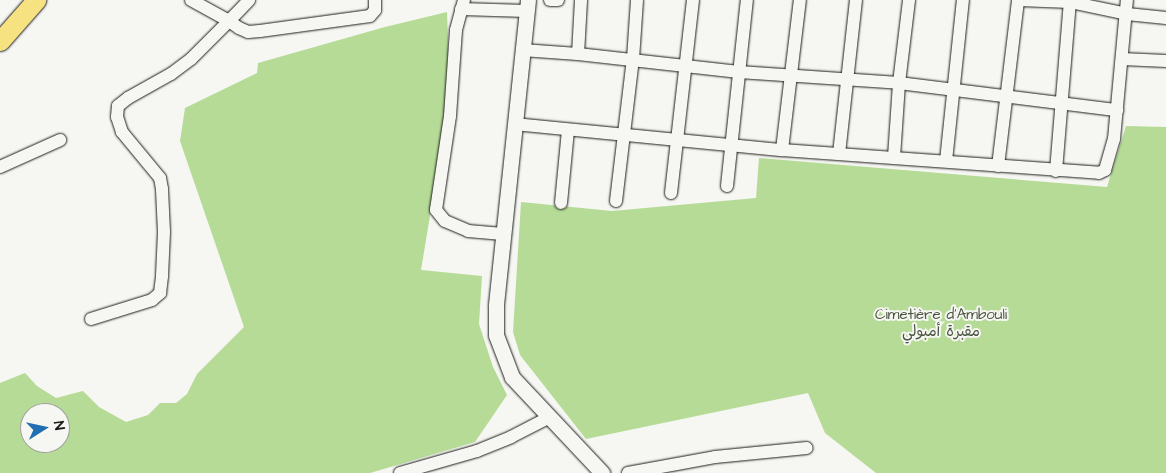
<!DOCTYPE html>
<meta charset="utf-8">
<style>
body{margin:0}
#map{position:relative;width:1166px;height:473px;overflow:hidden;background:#f6f6f2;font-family:"Architects Daughter","Playpen Sans Arabic",sans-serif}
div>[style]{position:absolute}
.green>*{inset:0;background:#b5db96}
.roads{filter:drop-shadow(0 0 1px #1c1c1c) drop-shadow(0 0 1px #1c1c1c)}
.minor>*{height:12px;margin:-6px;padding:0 6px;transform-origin:6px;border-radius:6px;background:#f6f6f2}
.tertiary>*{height:15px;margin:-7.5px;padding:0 7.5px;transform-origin:7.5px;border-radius:7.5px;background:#f6f6f2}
.primary>*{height:19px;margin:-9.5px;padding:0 9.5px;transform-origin:9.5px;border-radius:9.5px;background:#f7e281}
span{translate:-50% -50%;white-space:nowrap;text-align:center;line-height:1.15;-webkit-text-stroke:4px #f6f6f2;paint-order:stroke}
.park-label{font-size:15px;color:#4a5541}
.north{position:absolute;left:20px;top:403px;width:50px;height:50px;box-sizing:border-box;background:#f6f6f2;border:1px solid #9f9f9c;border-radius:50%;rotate:80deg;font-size:14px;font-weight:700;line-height:20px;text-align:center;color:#1c1c1c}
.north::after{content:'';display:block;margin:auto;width:18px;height:22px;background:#1f6fb2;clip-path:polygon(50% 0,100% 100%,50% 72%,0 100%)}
</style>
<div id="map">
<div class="green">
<i style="clip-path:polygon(evenodd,447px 12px,450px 95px,421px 270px,482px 276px,479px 324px,493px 367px,507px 395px,475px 442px,370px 473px,0 473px,0 383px,25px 373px,37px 386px,56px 398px,83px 391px,99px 407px,126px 422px,148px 415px,160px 403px,176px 403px,187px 394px,197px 374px,244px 327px,180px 141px,185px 108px,257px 73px,258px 63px,385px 27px,447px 12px,30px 413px,60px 413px,60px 443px,30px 443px,30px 413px)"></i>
<i style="clip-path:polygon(1126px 126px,1166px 127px,1166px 473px,876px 473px,825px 433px,808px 393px,586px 439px,520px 355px,513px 332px,521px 202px,612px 211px,756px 198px,759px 158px,1107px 187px)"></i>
</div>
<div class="roads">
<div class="minor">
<i style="left:191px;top:0;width:43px;rotate:28.9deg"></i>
<i style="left:229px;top:21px;width:29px;rotate:-46deg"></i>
<i style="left:464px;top:0;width:31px;rotate:105deg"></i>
<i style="left:456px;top:30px;width:86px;rotate:94deg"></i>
<i style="left:450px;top:116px;width:95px;rotate:98.5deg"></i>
<i style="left:436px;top:210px;width:14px;rotate:51deg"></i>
<i style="left:445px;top:221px;width:25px;rotate:23deg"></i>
<i style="left:468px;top:231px;width:35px;rotate:5deg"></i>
<i style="left:550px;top:0;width:8px"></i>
<i style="left:1019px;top:0;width:51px;rotate:2.2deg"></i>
<i style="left:1070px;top:2px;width:58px;rotate:11.9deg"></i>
<i style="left:1127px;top:14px;width:39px;rotate:6deg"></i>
<i style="left:461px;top:9px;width:66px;rotate:1.7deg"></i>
<i style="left:522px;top:50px;width:56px;rotate:4.1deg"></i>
<i style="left:578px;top:54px;width:162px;rotate:6.4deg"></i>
<i style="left:739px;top:72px;width:160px;rotate:3.9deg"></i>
<i style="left:899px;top:83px;width:220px;rotate:7.1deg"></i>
<i style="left:578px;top:54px;width:54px;rotate:-86.8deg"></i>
<i style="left:1122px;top:59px;width:44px;rotate:2.6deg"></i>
<i style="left:515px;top:124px;width:268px;rotate:5.6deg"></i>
<i style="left:782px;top:150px;width:318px;rotate:4.1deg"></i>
<i style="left:1099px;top:173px;width:7px;rotate:-27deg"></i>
<i style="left:1105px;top:170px;width:32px;rotate:-74deg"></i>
<i style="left:1114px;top:139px;width:140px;rotate:-84.7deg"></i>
<i style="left:782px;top:150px;width:151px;rotate:-83.2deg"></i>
<i style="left:839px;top:154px;width:155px;rotate:-83.7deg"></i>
<i style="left:894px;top:157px;width:74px;rotate:-86.1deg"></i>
<i style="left:899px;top:83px;width:84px;rotate:-83.1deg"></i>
<i style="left:946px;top:161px;width:162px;rotate:-84deg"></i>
<i style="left:998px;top:166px;width:167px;rotate:-83.1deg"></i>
<i style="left:0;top:167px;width:66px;rotate:-24.2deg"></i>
<i style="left:1056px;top:171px;width:172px;rotate:-85.3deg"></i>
<i style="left:727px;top:186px;width:187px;rotate:-83.9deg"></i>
<i style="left:671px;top:193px;width:194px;rotate:-83.5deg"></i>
<i style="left:616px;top:201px;width:143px;rotate:-83.2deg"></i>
<i style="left:633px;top:59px;width:59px;rotate:-86.1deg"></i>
<i style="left:561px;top:203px;width:73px;rotate:-84.5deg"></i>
<i style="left:91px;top:319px;width:64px;rotate:-17.3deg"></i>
<i style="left:152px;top:300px;width:11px;rotate:-41deg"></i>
<i style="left:160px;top:293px;width:17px;rotate:-83deg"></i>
<i style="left:162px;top:276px;width:44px;rotate:-87.4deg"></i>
<i style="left:164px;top:232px;width:43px;rotate:-92.7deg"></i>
<i style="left:162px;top:189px;width:11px;rotate:-100deg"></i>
<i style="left:160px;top:178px;width:60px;rotate:-129.6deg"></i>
<i style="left:122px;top:132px;width:16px;rotate:-108deg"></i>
<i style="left:117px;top:117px;width:11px;rotate:-85deg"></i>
<i style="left:118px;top:106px;width:13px;rotate:-39deg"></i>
<i style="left:128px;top:98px;width:49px;rotate:-29.2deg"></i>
<i style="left:171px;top:74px;width:25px;rotate:-37deg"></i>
<i style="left:191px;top:59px;width:54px;rotate:-45deg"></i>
<i style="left:229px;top:21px;width:12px;rotate:35deg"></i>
<i style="left:239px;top:28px;width:10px;rotate:24deg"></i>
<i style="left:248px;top:32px;width:12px;rotate:-5deg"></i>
<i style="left:260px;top:31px;width:111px;rotate:-7.8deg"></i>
<i style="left:370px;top:16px;width:8px;rotate:-50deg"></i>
<i style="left:375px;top:10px;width:10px;rotate:-90deg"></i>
<i style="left:400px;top:473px;width:80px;rotate:-15.9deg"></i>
<i style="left:477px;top:451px;width:37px;rotate:-22deg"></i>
<i style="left:511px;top:437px;width:44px;rotate:-27.1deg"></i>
<i style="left:628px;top:473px;width:88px;rotate:-10.4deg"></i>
<i style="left:715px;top:457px;width:92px;rotate:-5.6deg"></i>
</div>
<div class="tertiary">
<i style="left:528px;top:0;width:308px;rotate:96deg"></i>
<i style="left:496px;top:306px;width:29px;rotate:90deg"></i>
<i style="left:496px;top:335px;width:45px;rotate:69.1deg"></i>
<i style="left:512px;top:377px;width:132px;rotate:46.8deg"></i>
</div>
<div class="primary">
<i style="left:0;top:41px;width:55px;rotate:-48.7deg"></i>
</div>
</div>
<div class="park-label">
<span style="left:941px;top:323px">Cimetière d'Ambouli<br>مقبرة أمبولي</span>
</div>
<div class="north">N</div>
</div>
